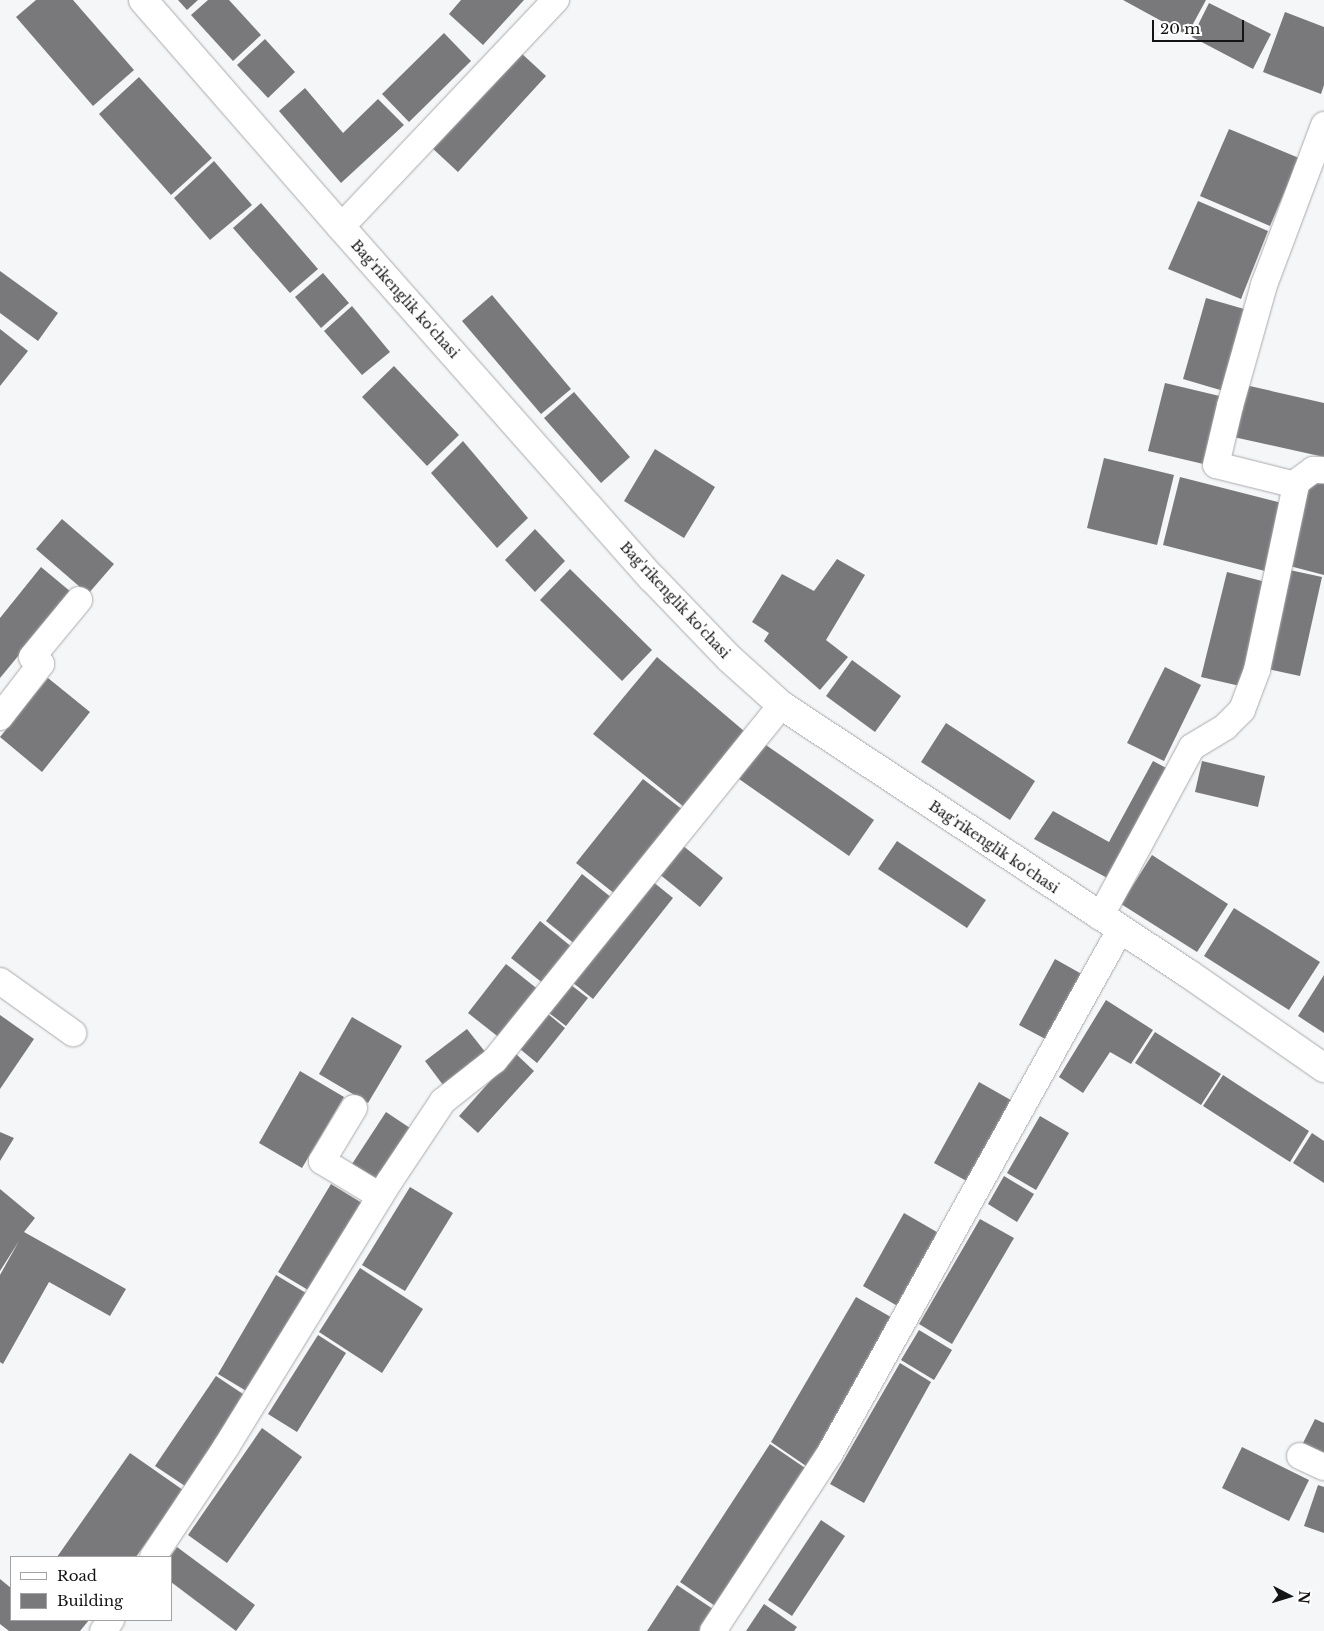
<!DOCTYPE html>
<style>
body{margin:0}
#map{position:relative;width:1324px;height:1631px;overflow:hidden;background:#f5f6f7;font-family:"Libre Baskerville",serif}
div>[style]{position:absolute}
.building>*{inset:0;background:#79797b}
.roads{filter:drop-shadow(0 0 1px #aaaaac) drop-shadow(0 0 1px #aaaaac)}
.street>*{height:26px;margin:-13px;padding:0 13px;transform-origin:13px;border-radius:13px;background:#fff}
.secondary>*{height:28px;margin:-14px;padding:0 14px;transform-origin:14px;border-radius:14px;background:#fff}
span{translate:-50% -50%;white-space:nowrap;text-align:center;line-height:1.15;-webkit-text-stroke:4.5px #fff;paint-order:stroke}
.street-label{font-size:14px;color:#141415}
.legend{position:absolute;left:10px;top:1556px;width:162px;height:65px;box-sizing:border-box;background:#fff;border:1px solid #a1a1a1;margin:0;padding:6px 9px;list-style:none;font-size:15px;color:#141415}
.legend li{display:flex;align-items:center;gap:10px;height:25px}
.legend b{width:25px;border:1px solid #a1a1a1}
.north{position:absolute;left:1264px;top:1571px;width:50px;height:50px;-webkit-text-stroke:4px #fff;paint-order:stroke;rotate:95deg;font-size:14px;font-weight:700;line-height:20px;text-align:center;color:#141415}
.north::after{content:'';display:block;margin:auto;width:18px;height:22px;background:#141415;clip-path:polygon(50% 0,100% 100%,50% 72%,0 100%)}
.scale{position:absolute;left:1152px;top:20px;width:92px;height:22px;box-sizing:border-box;border:2px solid #141415;border-top:0;padding-left:6px;font-size:15px;line-height:18px;white-space:nowrap;color:#141415;-webkit-text-stroke:4px #fff;paint-order:stroke}
</style>
<div id="map">
<div class="building">
<i style="clip-path:polygon(36px 0,73px 0,134px 70px,93px 106px,16px 17px)"></i>
<i style="clip-path:polygon(178px 0,198px 0,187px 10px)"></i>
<i style="clip-path:polygon(208px 0,229px 0,261px 35px,233px 61px,191px 15px)"></i>
<i style="clip-path:polygon(461px 0,524px 0,483px 45px,449px 14px)"></i>
<i style="clip-path:polygon(1123px 0,1206px 0,1187px 35px)"></i>
<i style="clip-path:polygon(1209px 3px,1271px 34px,1253px 69px,1192px 37px)"></i>
<i style="clip-path:polygon(1285px 12px,1324px 27px,1324px 85px,1321px 94px,1263px 72px)"></i>
<i style="clip-path:polygon(444px 33px,471px 61px,409px 122px,382px 94px)"></i>
<i style="clip-path:polygon(265px 39px,295px 72px,268px 98px,237px 65px)"></i>
<i style="clip-path:polygon(520px 52px,546px 76px,458px 172px,431px 147px)"></i>
<i style="clip-path:polygon(139px 77px,212px 158px,171px 195px,99px 114px)"></i>
<i style="clip-path:polygon(305px 88px,343px 133px,378px 99px,404px 125px,341px 183px,279px 111px)"></i>
<i style="clip-path:polygon(1229px 129px,1299px 158px,1270px 226px,1200px 196px)"></i>
<i style="clip-path:polygon(214px 161px,252px 205px,210px 240px,174px 198px)"></i>
<i style="clip-path:polygon(1198px 201px,1268px 231px,1241px 299px,1168px 269px)"></i>
<i style="clip-path:polygon(261px 203px,318px 269px,290px 293px,233px 228px)"></i>
<i style="clip-path:polygon(0 271px,58px 313px,38px 341px,0 313px)"></i>
<i style="clip-path:polygon(323px 273px,349px 303px,321px 328px,295px 297px)"></i>
<i style="clip-path:polygon(492px 295px,571px 389px,541px 414px,462px 321px)"></i>
<i style="clip-path:polygon(1206px 298px,1251px 311px,1227px 392px,1183px 379px)"></i>
<i style="clip-path:polygon(352px 306px,390px 352px,362px 375px,324px 331px)"></i>
<i style="clip-path:polygon(0 329px,28px 351px,0 386px)"></i>
<i style="clip-path:polygon(394px 366px,459px 435px,427px 466px,362px 397px)"></i>
<i style="clip-path:polygon(1165px 383px,1228px 398px,1212px 466px,1148px 451px)"></i>
<i style="clip-path:polygon(1241px 384px,1324px 403px,1324px 457px,1229px 436px)"></i>
<i style="clip-path:polygon(574px 392px,630px 457px,601px 483px,544px 418px)"></i>
<i style="clip-path:polygon(463px 441px,528px 518px,497px 548px,431px 473px)"></i>
<i style="clip-path:polygon(655px 449px,715px 487px,684px 538px,624px 501px)"></i>
<i style="clip-path:polygon(1104px 458px,1174px 475px,1157px 545px,1087px 528px)"></i>
<i style="clip-path:polygon(1180px 477px,1286px 504px,1269px 572px,1163px 545px)"></i>
<i style="clip-path:polygon(1306px 482px,1324px 484px,1324px 575px,1286px 565px)"></i>
<i style="clip-path:polygon(62px 519px,114px 564px,88px 594px,36px 549px)"></i>
<i style="clip-path:polygon(535px 529px,565px 561px,535px 592px,505px 560px)"></i>
<i style="clip-path:polygon(837px 559px,865px 575px,826px 640px,848px 657px,820px 690px,764px 641px,769px 633px,752px 622px,782px 574px,814px 591px)"></i>
<i style="clip-path:polygon(41px 567px,71px 592px,0 678px,0 618px)"></i>
<i style="clip-path:polygon(570px 569px,652px 650px,622px 681px,540px 600px)"></i>
<i style="clip-path:polygon(1285px 569px,1322px 577px,1300px 676px,1263px 668px)"></i>
<i style="clip-path:polygon(1227px 572px,1266px 582px,1240px 686px,1201px 677px)"></i>
<i style="clip-path:polygon(657px 657px,744px 731px,684px 807px,593px 734px)"></i>
<i style="clip-path:polygon(852px 660px,901px 696px,875px 732px,826px 696px)"></i>
<i style="clip-path:polygon(1165px 667px,1201px 685px,1164px 761px,1127px 743px)"></i>
<i style="clip-path:polygon(48px 678px,90px 712px,42px 772px,0 737px)"></i>
<i style="clip-path:polygon(946px 723px,1035px 781px,1010px 820px,921px 762px)"></i>
<i style="clip-path:polygon(763px 743px,874px 820px,849px 856px,739px 779px)"></i>
<i style="clip-path:polygon(1153px 761px,1170px 770px,1113px 881px,1034px 839px,1053px 811px,1109px 842px)"></i>
<i style="clip-path:polygon(1202px 761px,1265px 776px,1258px 807px,1195px 792px)"></i>
<i style="clip-path:polygon(643px 779px,683px 810px,615px 894px,576px 863px)"></i>
<i style="clip-path:polygon(897px 841px,986px 900px,967px 928px,878px 869px)"></i>
<i style="clip-path:polygon(682px 845px,723px 878px,700px 907px,658px 873px)"></i>
<i style="clip-path:polygon(1152px 855px,1228px 904px,1197px 952px,1121px 904px)"></i>
<i style="clip-path:polygon(582px 874px,612px 898px,576px 945px,546px 921px)"></i>
<i style="clip-path:polygon(652px 881px,673px 898px,593px 999px,572px 982px)"></i>
<i style="clip-path:polygon(1234px 908px,1320px 962px,1289px 1010px,1204px 956px)"></i>
<i style="clip-path:polygon(540px 921px,573px 948px,544px 984px,511px 958px)"></i>
<i style="clip-path:polygon(1055px 959px,1087px 977px,1051px 1042px,1019px 1025px)"></i>
<i style="clip-path:polygon(506px 964px,540px 991px,501px 1039px,468px 1013px)"></i>
<i style="clip-path:polygon(1324px 975px,1324px 1033px,1298px 1016px)"></i>
<i style="clip-path:polygon(571px 985px,588px 998px,566px 1026px,549px 1013px)"></i>
<i style="clip-path:polygon(1106px 1000px,1153px 1030px,1131px 1064px,1110px 1052px,1083px 1093px,1059px 1077px)"></i>
<i style="clip-path:polygon(548px 1014px,565px 1028px,537px 1063px,520px 1049px)"></i>
<i style="clip-path:polygon(0 1015px,34px 1039px,0 1089px)"></i>
<i style="clip-path:polygon(352px 1017px,402px 1046px,368px 1103px,319px 1074px)"></i>
<i style="clip-path:polygon(467px 1029px,486px 1053px,443px 1085px,425px 1061px)"></i>
<i style="clip-path:polygon(1155px 1032px,1221px 1074px,1201px 1105px,1135px 1063px)"></i>
<i style="clip-path:polygon(515px 1053px,534px 1071px,478px 1133px,459px 1116px)"></i>
<i style="clip-path:polygon(300px 1071px,344px 1097px,302px 1168px,259px 1143px)"></i>
<i style="clip-path:polygon(1223px 1075px,1309px 1131px,1290px 1162px,1203px 1106px)"></i>
<i style="clip-path:polygon(979px 1082px,1016px 1103px,972px 1184px,934px 1163px)"></i>
<i style="clip-path:polygon(386px 1112px,410px 1128px,377px 1180px,352px 1164px)"></i>
<i style="clip-path:polygon(1040px 1116px,1069px 1133px,1036px 1190px,1007px 1173px)"></i>
<i style="clip-path:polygon(0 1132px,14px 1138px,0 1161px)"></i>
<i style="clip-path:polygon(1312px 1133px,1324px 1141px,1324px 1183px,1293px 1163px)"></i>
<i style="clip-path:polygon(1004px 1176px,1034px 1194px,1017px 1222px,988px 1204px)"></i>
<i style="clip-path:polygon(331px 1184px,362px 1203px,308px 1290px,278px 1272px)"></i>
<i style="clip-path:polygon(410px 1187px,453px 1213px,405px 1291px,362px 1265px)"></i>
<i style="clip-path:polygon(0 1189px,35px 1218px,24px 1232px,126px 1289px,110px 1316px,49px 1282px,3px 1364px,0 1362px,0 1275px,19px 1241px,0 1271px)"></i>
<i style="clip-path:polygon(904px 1213px,942px 1235px,901px 1308px,863px 1286px)"></i>
<i style="clip-path:polygon(980px 1219px,1014px 1238px,952px 1344px,919px 1324px)"></i>
<i style="clip-path:polygon(360px 1268px,423px 1309px,382px 1373px,319px 1332px)"></i>
<i style="clip-path:polygon(276px 1275px,306px 1293px,248px 1392px,218px 1374px)"></i>
<i style="clip-path:polygon(856px 1297px,896px 1320px,809px 1468px,771px 1442px)"></i>
<i style="clip-path:polygon(919px 1330px,952px 1350px,934px 1380px,901px 1360px)"></i>
<i style="clip-path:polygon(318px 1335px,346px 1353px,297px 1432px,268px 1414px)"></i>
<i style="clip-path:polygon(900px 1363px,931px 1382px,864px 1503px,830px 1484px)"></i>
<i style="clip-path:polygon(216px 1376px,246px 1396px,185px 1486px,155px 1466px)"></i>
<i style="clip-path:polygon(1315px 1419px,1324px 1423px,1324px 1459px,1301px 1447px)"></i>
<i style="clip-path:polygon(262px 1428px,302px 1457px,227px 1563px,188px 1535px)"></i>
<i style="clip-path:polygon(770px 1444px,808px 1470px,718px 1608px,680px 1582px)"></i>
<i style="clip-path:polygon(1242px 1447px,1309px 1480px,1289px 1521px,1222px 1488px)"></i>
<i style="clip-path:polygon(130px 1453px,183px 1490px,136px 1557px,57px 1557px)"></i>
<i style="clip-path:polygon(1318px 1485px,1324px 1487px,1324px 1533px,1304px 1526px)"></i>
<i style="clip-path:polygon(821px 1520px,845px 1536px,792px 1616px,768px 1600px)"></i>
<i style="clip-path:polygon(177px 1547px,255px 1605px,236px 1631px,171px 1582px,170px 1557px)"></i>
<i style="clip-path:polygon(0 1579px,11px 1588px,11px 1620px,89px 1620px,80px 1631px,9px 1631px,0 1624px)"></i>
<i style="clip-path:polygon(677px 1585px,716px 1611px,703px 1631px,647px 1631px)"></i>
<i style="clip-path:polygon(764px 1604px,797px 1627px,794px 1631px,746px 1631px)"></i>
</div>
<div class="roads">
<div class="street">
<i style="left:341px;top:227px;width:313px;rotate:-46.6deg"></i>
<i style="left:1296px;top:485px;width:82px;rotate:-166deg"></i>
<i style="left:1216px;top:465px;width:61px;rotate:-76.7deg"></i>
<i style="left:1230px;top:406px;width:126px;rotate:-74.3deg"></i>
<i style="left:1264px;top:285px;width:171px;rotate:-69.4deg"></i>
<i style="left:0;top:717px;width:67px;rotate:-52.3deg"></i>
<i style="left:41px;top:664px;width:11px;rotate:-142deg"></i>
<i style="left:32px;top:657px;width:74px;rotate:-50.5deg"></i>
<i style="left:1100px;top:917px;width:193px;rotate:-61.6deg"></i>
<i style="left:1192px;top:747px;width:39px;rotate:-31deg"></i>
<i style="left:1225px;top:727px;width:24px;rotate:-45deg"></i>
<i style="left:1242px;top:710px;width:43px;rotate:-69.4deg"></i>
<i style="left:1257px;top:670px;width:189px;rotate:-78.1deg"></i>
<i style="left:1296px;top:485px;width:4px;rotate:-63deg"></i>
<i style="left:1298px;top:481px;width:19px;rotate:-36deg"></i>
<i style="left:1313px;top:470px;width:11px"></i>
<i style="left:0;top:981px;width:90px;rotate:35.5deg"></i>
<i style="left:354px;top:1108px;width:62px;rotate:121.1deg"></i>
<i style="left:322px;top:1161px;width:68px;rotate:31.1deg"></i>
<i style="left:1300px;top:1456px;width:26px;rotate:25deg"></i>
<i style="left:153px;top:1557px;width:132px;rotate:-56.4deg"></i>
<i style="left:226px;top:1447px;width:311px;rotate:-58.4deg"></i>
<i style="left:389px;top:1182px;width:97px;rotate:-56.3deg"></i>
<i style="left:443px;top:1101px;width:66px;rotate:-38.3deg"></i>
<i style="left:495px;top:1060px;width:456px;rotate:-51.1deg"></i>
<i style="left:103px;top:1631px;width:14px;rotate:-54deg"></i>
<i style="left:713px;top:1631px;width:213px;rotate:-56.7deg"></i>
<i style="left:830px;top:1453px;width:598px;rotate:-60.99deg"></i>
</div>
<div class="secondary">
<i style="left:143px;top:0;width:301px;rotate:48.9deg"></i>
<i style="left:341px;top:227px;width:469px;rotate:48.5deg"></i>
<i style="left:652px;top:578px;width:112px;rotate:46.1deg"></i>
<i style="left:730px;top:659px;width:69px;rotate:42deg"></i>
<i style="left:781px;top:705px;width:489px;rotate:33.4deg"></i>
<i style="left:1189px;top:974px;width:165px;rotate:34.8deg"></i>
</div>
</div>
<div class="street-label">
<span style="left:405px;top:299px;rotate:48deg">Bag'rikenglik ko'chasi</span>
<span style="left:675px;top:600px;rotate:47deg">Bag'rikenglik ko'chasi</span>
<span style="left:994px;top:847px;rotate:34deg">Bag'rikenglik ko'chasi</span>
</div>
<ul class="legend">
<li><b style="height:6px;background:#fff"></b>Road</li>
<li><b style="height:14px;background:#79797b"></b>Building</li>
</ul>
<div class="north">N</div>
<div class="scale">20 m</div>
</div>
